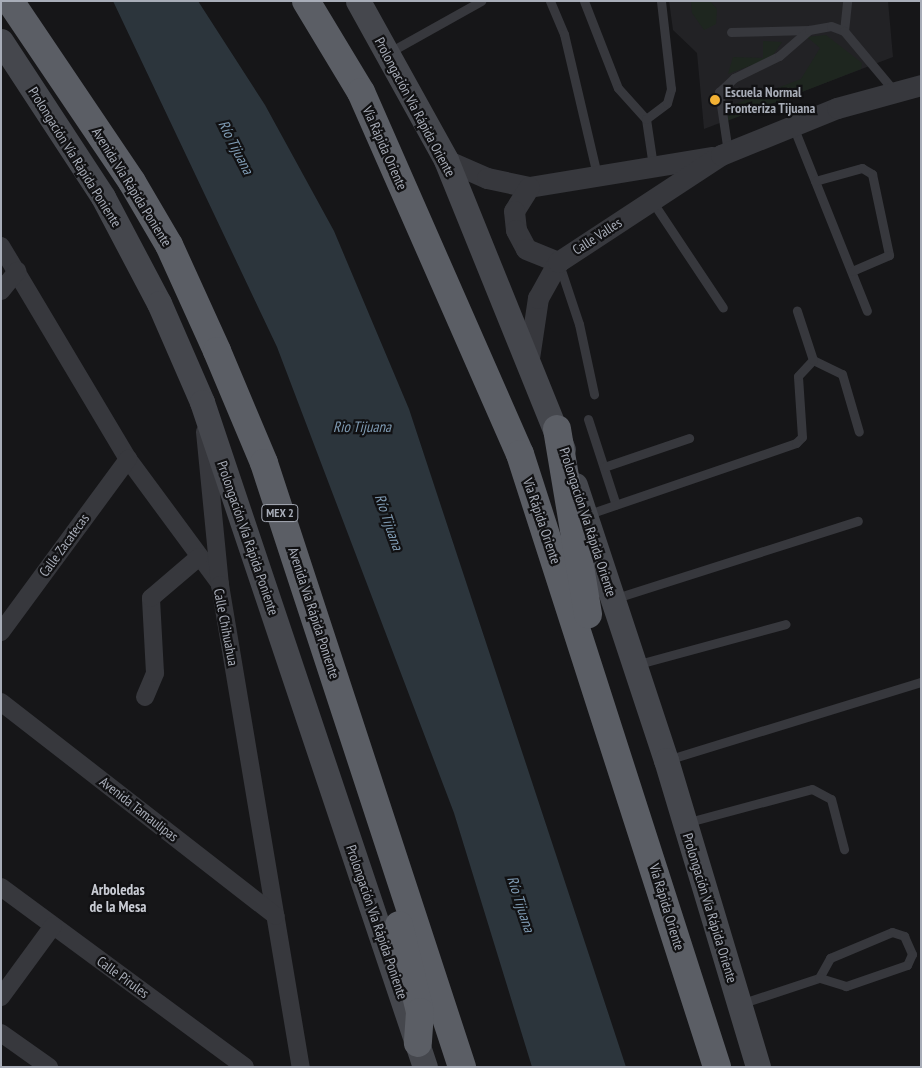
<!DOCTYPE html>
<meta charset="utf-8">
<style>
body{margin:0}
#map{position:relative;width:922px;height:1068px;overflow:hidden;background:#161618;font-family:"PT Sans Narrow",sans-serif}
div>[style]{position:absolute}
.built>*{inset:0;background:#222225}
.green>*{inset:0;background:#1e261f}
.water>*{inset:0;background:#2c353c}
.service>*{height:9px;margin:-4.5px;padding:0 4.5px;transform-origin:4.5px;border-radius:4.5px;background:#37383d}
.minor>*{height:18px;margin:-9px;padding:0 9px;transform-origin:9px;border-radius:9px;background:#37383d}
.tertiary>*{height:21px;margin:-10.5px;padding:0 10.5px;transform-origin:10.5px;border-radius:10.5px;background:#37383d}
.secondary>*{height:25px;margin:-12.5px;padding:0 12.5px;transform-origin:12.5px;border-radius:12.5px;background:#45474d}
.trunk>*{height:28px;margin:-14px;padding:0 14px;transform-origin:14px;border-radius:14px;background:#5b5e65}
.dots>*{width:14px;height:14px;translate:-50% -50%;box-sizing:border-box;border:2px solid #111113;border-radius:50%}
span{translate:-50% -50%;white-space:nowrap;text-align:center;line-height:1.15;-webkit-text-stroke:4.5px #111113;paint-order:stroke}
.shield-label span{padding:1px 4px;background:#111113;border:1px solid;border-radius:4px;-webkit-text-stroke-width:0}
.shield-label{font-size:12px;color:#a8adb8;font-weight:700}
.poi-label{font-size:14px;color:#a8adb8;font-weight:700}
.left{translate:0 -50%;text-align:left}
.street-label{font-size:14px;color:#a8adb8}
.water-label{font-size:15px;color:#7f9bb3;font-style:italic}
.neighbourhood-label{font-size:15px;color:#c9ccd4;font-weight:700}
.frame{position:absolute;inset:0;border:2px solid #a8adb8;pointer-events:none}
</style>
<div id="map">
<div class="built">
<i style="clip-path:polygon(669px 1px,888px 1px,893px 57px,704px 129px,697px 53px,673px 30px)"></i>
</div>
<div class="green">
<i style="clip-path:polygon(691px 1px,710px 1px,717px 9px,716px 24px,704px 30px,692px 13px)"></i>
<i style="clip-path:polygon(826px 35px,862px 63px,861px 69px,727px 121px,730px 106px,801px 79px,820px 48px,807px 37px)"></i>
<i style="clip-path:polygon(763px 41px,782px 42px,771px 58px,728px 74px,733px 57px,763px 58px)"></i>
</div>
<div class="water">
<i style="clip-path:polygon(113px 1px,198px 1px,265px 105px,334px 231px,409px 409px,626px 1067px,532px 1067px,454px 813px,277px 347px)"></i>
</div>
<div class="service">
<i style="left:550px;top:1px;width:36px;rotate:67deg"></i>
<i style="left:564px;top:34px;width:145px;rotate:76.8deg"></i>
<i style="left:584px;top:1px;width:93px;rotate:68.7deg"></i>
<i style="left:618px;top:88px;width:42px;rotate:47.9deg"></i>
<i style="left:646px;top:119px;width:48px;rotate:81.5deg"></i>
<i style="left:844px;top:31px;width:30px;rotate:-84deg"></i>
<i style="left:731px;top:32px;width:78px;rotate:-1.5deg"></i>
<i style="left:388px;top:53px;width:107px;rotate:-29.2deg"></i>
<i style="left:646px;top:119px;width:26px;rotate:-37deg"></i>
<i style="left:667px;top:103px;width:15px;rotate:-74deg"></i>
<i style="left:671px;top:89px;width:89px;rotate:-96.5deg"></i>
<i style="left:793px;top:126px;width:199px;rotate:68.2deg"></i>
<i style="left:728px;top:152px;width:61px;rotate:-98.5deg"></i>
<i style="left:719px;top:92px;width:21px;rotate:-43deg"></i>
<i style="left:734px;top:78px;width:50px;rotate:-26.1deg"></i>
<i style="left:779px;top:56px;width:40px;rotate:-41deg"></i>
<i style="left:809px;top:30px;width:22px;rotate:-10deg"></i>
<i style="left:831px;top:26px;width:14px;rotate:21deg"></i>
<i style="left:844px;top:31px;width:80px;rotate:50.1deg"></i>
<i style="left:815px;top:181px;width:49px;rotate:-15.5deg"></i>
<i style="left:862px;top:168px;width:12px;rotate:31deg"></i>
<i style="left:872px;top:174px;width:83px;rotate:78.1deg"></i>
<i style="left:889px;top:255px;width:40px;rotate:156.6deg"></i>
<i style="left:652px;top:201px;width:128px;rotate:56.4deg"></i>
<i style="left:559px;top:264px;width:63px;rotate:71.6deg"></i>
<i style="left:579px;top:324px;width:72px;rotate:77.9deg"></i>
<i style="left:813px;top:360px;width:32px;rotate:26deg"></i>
<i style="left:842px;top:374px;width:60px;rotate:73.7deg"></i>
<i style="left:588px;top:419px;width:90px;rotate:72deg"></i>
<i style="left:604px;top:467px;width:90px;rotate:-18.8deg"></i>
<i style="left:586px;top:515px;width:222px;rotate:-18.9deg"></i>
<i style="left:796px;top:443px;width:8px;rotate:-45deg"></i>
<i style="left:802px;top:437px;width:61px;rotate:-93.8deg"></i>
<i style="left:798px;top:376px;width:22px;rotate:-47deg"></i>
<i style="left:813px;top:360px;width:52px;rotate:-108.1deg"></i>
<i style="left:613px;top:599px;width:257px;rotate:-17.7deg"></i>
<i style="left:635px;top:665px;width:156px;rotate:-15.2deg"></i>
<i style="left:667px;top:760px;width:266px;rotate:-17.1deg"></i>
<i style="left:685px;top:823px;width:131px;rotate:-15deg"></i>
<i style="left:812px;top:789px;width:21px;rotate:28deg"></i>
<i style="left:831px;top:799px;width:52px;rotate:75.4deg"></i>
<i style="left:740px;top:1004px;width:83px;rotate:-18.2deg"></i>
<i style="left:819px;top:978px;width:23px;rotate:-61deg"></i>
<i style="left:830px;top:958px;width:67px;rotate:-22.8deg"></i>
<i style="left:892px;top:932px;width:13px;rotate:18deg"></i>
<i style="left:904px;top:936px;width:20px;rotate:66deg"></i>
<i style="left:912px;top:954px;width:12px;rotate:114deg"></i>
<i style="left:907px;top:965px;width:65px;rotate:161deg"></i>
<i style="left:846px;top:986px;width:28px;rotate:-163deg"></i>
</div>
<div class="minor">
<i style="left:1px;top:246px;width:248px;rotate:59.2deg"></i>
<i style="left:128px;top:459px;width:155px;rotate:53.6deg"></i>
<i style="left:1px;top:291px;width:26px;rotate:-51deg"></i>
<i style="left:205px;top:432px;width:154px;rotate:84.4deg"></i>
<i style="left:220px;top:585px;width:489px;rotate:80.5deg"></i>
<i style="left:1px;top:632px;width:215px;rotate:-53.7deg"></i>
<i style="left:145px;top:697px;width:26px;rotate:-67deg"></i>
<i style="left:155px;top:673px;width:75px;rotate:-93.1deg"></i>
<i style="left:151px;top:598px;width:63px;rotate:-40.5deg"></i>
<i style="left:1px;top:702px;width:348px;rotate:37.9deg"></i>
<i style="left:1px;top:887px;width:303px;rotate:36.4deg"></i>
<i style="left:1px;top:997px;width:88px;rotate:-53.8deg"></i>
<i style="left:1px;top:1033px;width:59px;rotate:35.3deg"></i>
</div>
<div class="tertiary">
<i style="left:446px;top:160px;width:45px;rotate:23.7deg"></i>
<i style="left:487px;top:178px;width:43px;rotate:12.1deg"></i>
<i style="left:529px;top:187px;width:186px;rotate:-9.3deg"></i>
<i style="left:529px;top:187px;width:28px;rotate:122deg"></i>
<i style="left:514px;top:211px;width:19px;rotate:84deg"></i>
<i style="left:516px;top:230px;width:21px;rotate:62deg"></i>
<i style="left:526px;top:249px;width:35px;rotate:22deg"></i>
<i style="left:529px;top:358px;width:61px;rotate:-81.5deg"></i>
<i style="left:538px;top:298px;width:41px;rotate:-60.9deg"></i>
<i style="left:558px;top:262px;width:195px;rotate:-33.3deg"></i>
<i style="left:721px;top:155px;width:125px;rotate:-22.1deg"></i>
<i style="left:837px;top:108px;width:87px;rotate:-15.3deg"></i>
</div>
<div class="secondary">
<i style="left:358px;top:1px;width:182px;rotate:61deg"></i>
<i style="left:446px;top:160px;width:312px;rotate:68deg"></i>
<i style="left:1px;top:41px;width:186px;rotate:56.8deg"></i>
<i style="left:103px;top:197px;width:120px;rotate:62.2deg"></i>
<i style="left:159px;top:303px;width:108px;rotate:66.5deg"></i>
<i style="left:202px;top:402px;width:701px;rotate:71.46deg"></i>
<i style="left:575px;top:485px;width:290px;rotate:71.7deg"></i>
<i style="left:666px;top:760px;width:320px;rotate:73.3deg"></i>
</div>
<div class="trunk">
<i style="left:10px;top:1px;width:218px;rotate:56deg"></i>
<i style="left:132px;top:182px;width:73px;rotate:59.6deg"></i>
<i style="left:169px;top:245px;width:116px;rotate:65.6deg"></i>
<i style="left:217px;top:351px;width:121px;rotate:67.2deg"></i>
<i style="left:264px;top:463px;width:636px;rotate:71.85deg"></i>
<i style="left:306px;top:1px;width:106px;rotate:58.9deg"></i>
<i style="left:361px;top:92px;width:395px;rotate:66.3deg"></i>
<i style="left:520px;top:454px;width:644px;rotate:72.18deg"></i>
<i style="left:557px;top:429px;width:188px;rotate:80.5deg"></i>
<i style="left:399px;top:925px;width:89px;rotate:76.4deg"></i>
<i style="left:420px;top:1012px;width:31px;rotate:94deg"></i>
</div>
<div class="dots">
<i style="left:715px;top:100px;background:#f2b134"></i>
</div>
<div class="shield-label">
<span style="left:280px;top:513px">MEX 2</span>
</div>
<div class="poi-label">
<span class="left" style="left:725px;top:100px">Escuela Normal<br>Fronteriza Tijuana</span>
</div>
<div class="street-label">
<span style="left:415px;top:107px;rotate:62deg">Prolongación Vía Rápida Oriente</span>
<span style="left:385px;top:148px;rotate:66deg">Vía Rápida Oriente</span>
<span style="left:75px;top:157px;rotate:58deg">Prolongación Vía Rápida Poniente</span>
<span style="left:132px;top:187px;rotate:58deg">Avenida Vía Rápida Poniente</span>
<span style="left:597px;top:236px;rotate:-33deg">Calle Valles</span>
<span style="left:542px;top:521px;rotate:71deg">Vía Rápida Oriente</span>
<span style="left:588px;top:522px;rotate:72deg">Prolongación Vía Rápida Oriente</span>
<span style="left:248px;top:538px;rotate:71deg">Prolongación Vía Rápida Poniente</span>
<span style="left:64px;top:545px;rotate:-54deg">Calle Zacatecas</span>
<span style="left:314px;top:613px;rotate:72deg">Avenida Vía Rápida Poniente</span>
<span style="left:226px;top:627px;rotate:79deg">Calle Chihuahua</span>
<span style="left:139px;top:809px;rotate:38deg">Avenida Tamaulipas</span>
<span style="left:667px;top:907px;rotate:73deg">Vía Rápida Oriente</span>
<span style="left:710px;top:908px;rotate:73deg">Prolongación Vía Rápida Oriente</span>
<span style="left:377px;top:922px;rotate:71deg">Prolongación Vía Rápida Poniente</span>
<span style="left:123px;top:977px;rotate:36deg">Calle Pirules</span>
</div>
<div class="water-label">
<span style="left:236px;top:147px;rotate:63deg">Río Tijuana</span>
<span style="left:362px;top:427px">Rio Tijuana</span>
<span style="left:389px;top:522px;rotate:71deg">Río Tijuana</span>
<span style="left:521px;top:904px;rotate:72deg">Río Tijuana</span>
</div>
<div class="neighbourhood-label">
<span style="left:118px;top:898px">Arboledas<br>de la Mesa</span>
</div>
<div class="frame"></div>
</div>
